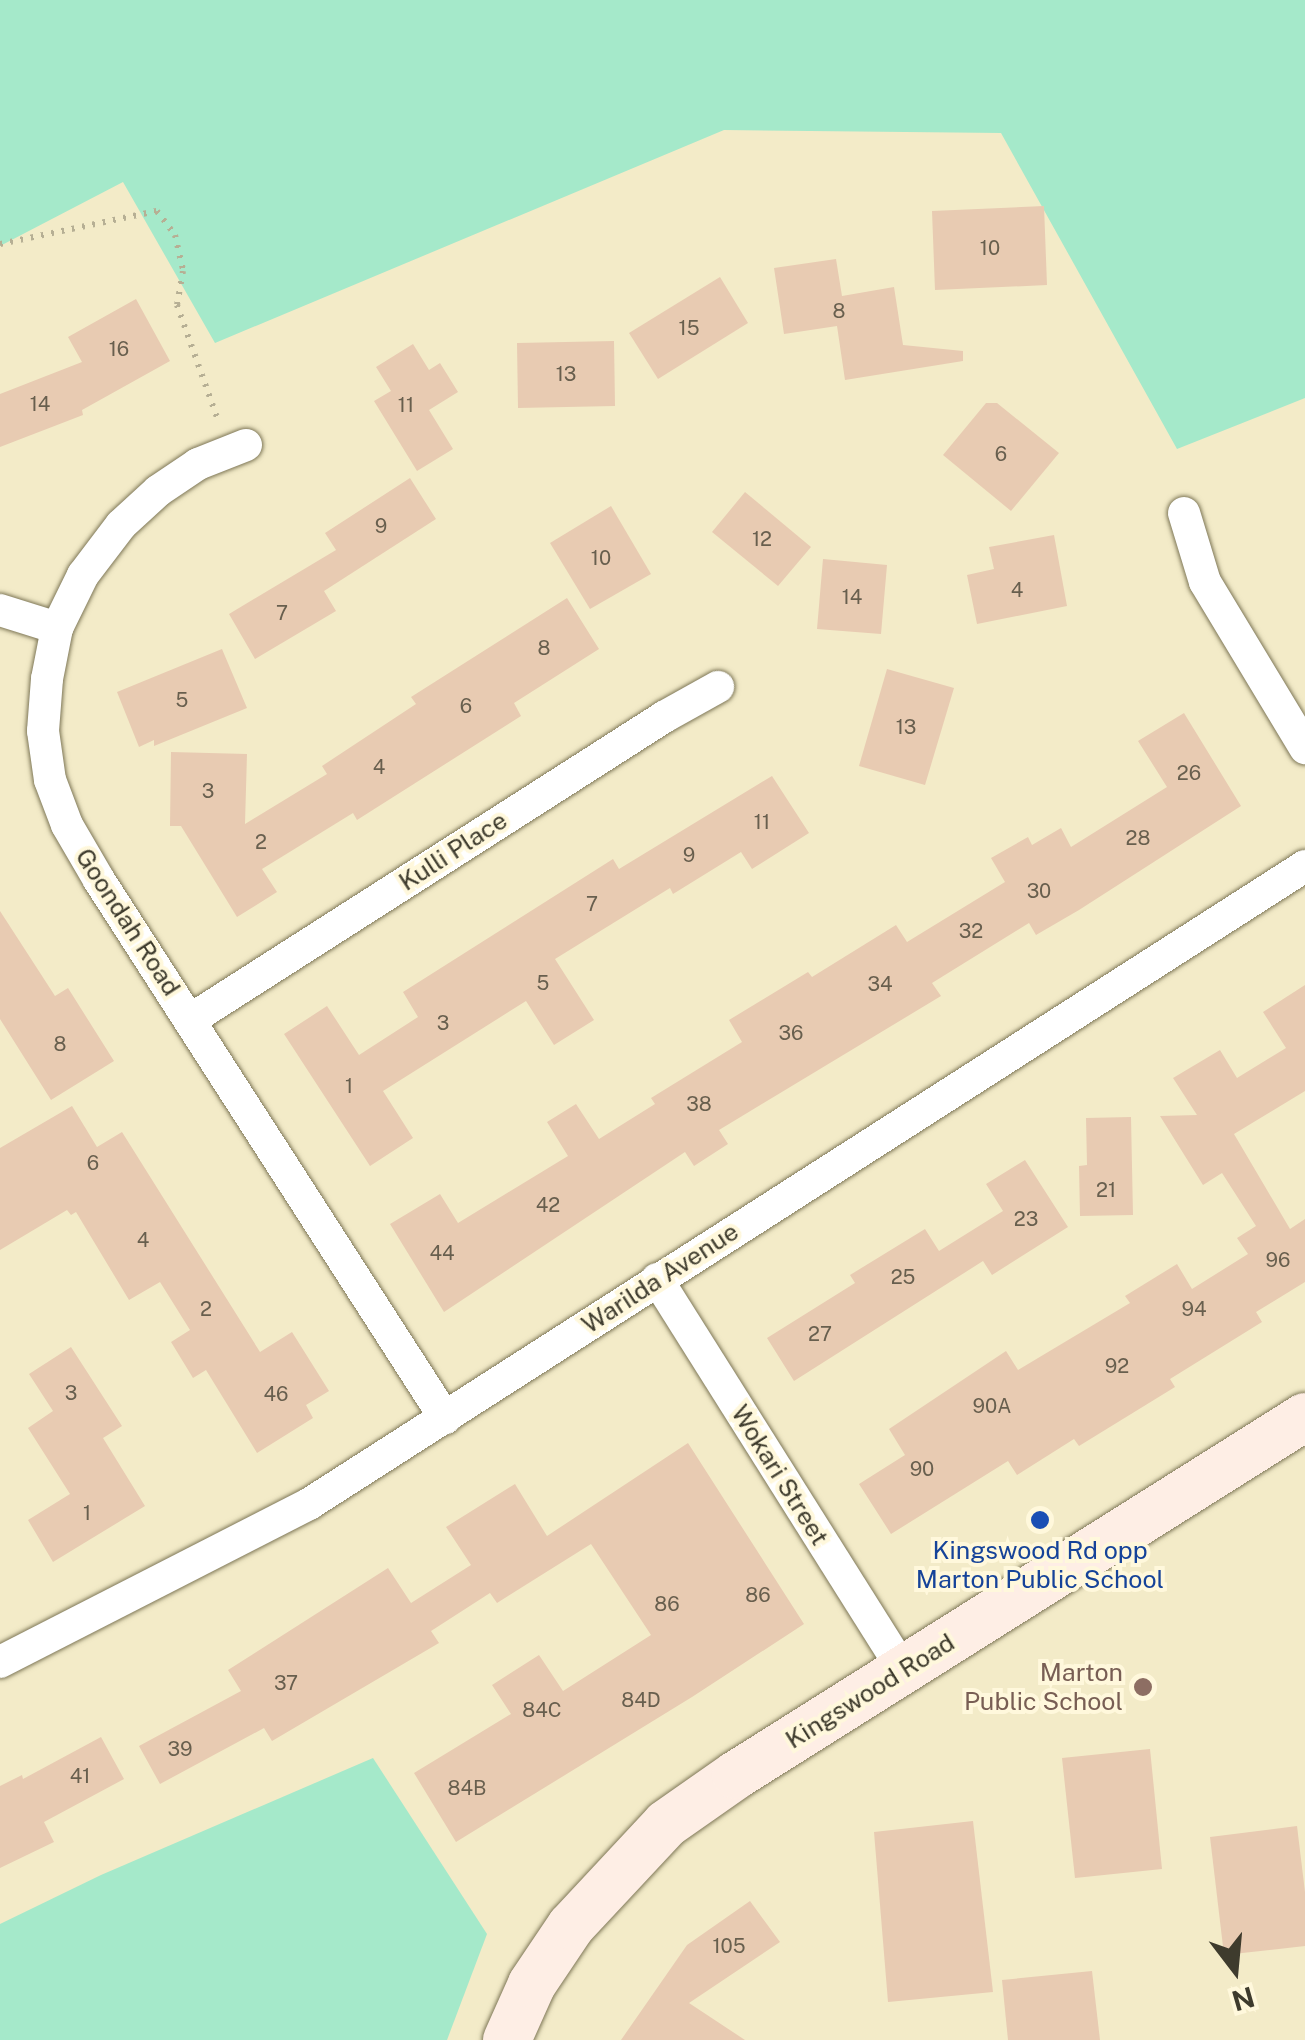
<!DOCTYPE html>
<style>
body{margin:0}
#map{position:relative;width:1305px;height:2040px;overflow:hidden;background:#f3ebc8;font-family:"Public Sans",sans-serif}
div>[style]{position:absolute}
.green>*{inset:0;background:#a5e9ca}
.building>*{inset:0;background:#e8cbb2}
.path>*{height:6px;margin-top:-3px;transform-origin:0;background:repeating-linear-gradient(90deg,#b6af94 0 2.5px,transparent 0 10.5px)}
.roads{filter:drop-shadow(0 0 2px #7e7757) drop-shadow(0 0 2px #7e7757)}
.street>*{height:32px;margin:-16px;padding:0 16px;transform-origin:16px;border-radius:16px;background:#fff}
.secondary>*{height:48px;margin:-24px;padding:0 24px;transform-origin:24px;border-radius:24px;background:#feeee5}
.dots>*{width:28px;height:28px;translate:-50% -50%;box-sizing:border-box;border:5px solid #fff8dc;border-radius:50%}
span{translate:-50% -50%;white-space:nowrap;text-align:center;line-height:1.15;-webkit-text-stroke:8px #fff8dc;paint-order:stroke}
.number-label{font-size:20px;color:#685f4e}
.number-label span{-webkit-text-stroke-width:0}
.street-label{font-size:25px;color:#3e3b2d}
.transit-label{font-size:25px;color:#164399}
.education-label{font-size:25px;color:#785e54}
.right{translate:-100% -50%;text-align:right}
.north{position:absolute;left:1185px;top:1920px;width:100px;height:100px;-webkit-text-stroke:8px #fff8dc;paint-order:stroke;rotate:164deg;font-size:28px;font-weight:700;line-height:40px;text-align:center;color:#3e3b2d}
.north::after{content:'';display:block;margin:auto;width:35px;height:45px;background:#3e3b2d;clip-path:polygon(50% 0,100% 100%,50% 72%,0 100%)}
</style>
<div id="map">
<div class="green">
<i style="clip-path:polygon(0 0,1305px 0,1305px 398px,1177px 449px,1001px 133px,724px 130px,215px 343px,123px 182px,0 246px)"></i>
<i style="clip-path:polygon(373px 1758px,487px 1934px,447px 2040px,0 2040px,0 1924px,101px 1875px)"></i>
</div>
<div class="building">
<i style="clip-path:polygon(1044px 206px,1047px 285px,935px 290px,932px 211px)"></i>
<i style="clip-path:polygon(836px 259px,842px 296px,894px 287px,903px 345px,963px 351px,963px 361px,845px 380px,837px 326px,784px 334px,774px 268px)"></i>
<i style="clip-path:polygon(720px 277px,748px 323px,658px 379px,629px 333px)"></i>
<i style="clip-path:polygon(136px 299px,170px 361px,82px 410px,83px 415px,0 447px,0 394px,82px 362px,68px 337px)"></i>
<i style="clip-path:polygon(614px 341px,615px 406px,518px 408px,517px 343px)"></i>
<i style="clip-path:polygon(413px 344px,429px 370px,440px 363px,458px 392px,429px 410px,453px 449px,417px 471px,374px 401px,391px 391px,376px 367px)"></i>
<i style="clip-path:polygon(986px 403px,997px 403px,1059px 453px,1011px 511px,943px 455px)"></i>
<i style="clip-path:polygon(410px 478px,436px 519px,324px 591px,336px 611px,255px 659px,229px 614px,336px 550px,325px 533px)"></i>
<i style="clip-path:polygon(745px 492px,811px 547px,778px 586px,712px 532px)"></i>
<i style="clip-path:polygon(611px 506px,651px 574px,590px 609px,550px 543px)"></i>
<i style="clip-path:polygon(1054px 535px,1067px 606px,977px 624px,967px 575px,994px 569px,989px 547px)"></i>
<i style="clip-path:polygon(823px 559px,887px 565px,881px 634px,817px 629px)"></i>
<i style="clip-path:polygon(567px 598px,599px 649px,514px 703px,521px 716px,357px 820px,353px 813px,262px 869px,277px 892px,237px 917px,181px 826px,170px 826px,171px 752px,247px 754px,245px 824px,327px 774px,322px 766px,416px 704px,411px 697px)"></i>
<i style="clip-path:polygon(222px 649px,247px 708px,154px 746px,154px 740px,139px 747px,117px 692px)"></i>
<i style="clip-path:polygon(887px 669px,954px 688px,925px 785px,859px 766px)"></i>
<i style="clip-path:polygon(1184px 713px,1241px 806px,1079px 910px,1036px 935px,1029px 923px,932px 983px,941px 996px,719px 1130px,728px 1144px,694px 1166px,685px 1152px,444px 1312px,390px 1224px,440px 1194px,458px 1223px,568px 1156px,547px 1122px,576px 1104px,599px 1139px,655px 1104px,651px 1098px,742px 1042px,729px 1020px,808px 972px,812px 977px,896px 925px,907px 942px,1005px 882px,991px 858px,1028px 837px,1032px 845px,1061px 828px,1071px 847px,1167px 787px,1138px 741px)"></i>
<i style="clip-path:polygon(772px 776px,809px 833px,752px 869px,741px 852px,673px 894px,670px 888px,555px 959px,594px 1020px,554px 1045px,526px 1001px,383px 1091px,413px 1138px,370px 1166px,284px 1034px,327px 1006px,359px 1055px,418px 1017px,403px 992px,613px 859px,619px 869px)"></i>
<i style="clip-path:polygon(0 911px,55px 996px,68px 988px,114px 1061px,51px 1100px,0 1019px)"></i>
<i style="clip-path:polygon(1305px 985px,1305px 1091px,1234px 1134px,1290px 1229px,1305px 1219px,1305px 1282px,1256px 1312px,1262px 1322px,1170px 1379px,1175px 1387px,1079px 1446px,1074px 1439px,1017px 1475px,1008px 1461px,891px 1534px,859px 1484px,905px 1455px,889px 1429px,1006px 1351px,1018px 1370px,1130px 1303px,1125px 1296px,1177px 1264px,1192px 1289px,1248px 1254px,1237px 1238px,1256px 1226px,1222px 1173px,1203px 1185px,1160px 1116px,1197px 1115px,1173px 1078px,1220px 1050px,1237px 1078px,1286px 1048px,1263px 1012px)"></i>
<i style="clip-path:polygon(72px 1106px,97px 1147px,122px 1132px,260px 1352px,292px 1332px,329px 1391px,306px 1405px,313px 1418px,257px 1453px,206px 1370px,193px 1378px,171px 1342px,190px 1330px,160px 1282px,129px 1300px,76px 1212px,71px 1215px,67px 1210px,0 1250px,0 1148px)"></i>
<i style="clip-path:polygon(1131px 1117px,1133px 1215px,1080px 1216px,1079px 1166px,1087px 1165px,1086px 1118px)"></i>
<i style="clip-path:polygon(1025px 1160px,1068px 1227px,992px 1275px,983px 1261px,794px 1381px,767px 1338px,855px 1283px,850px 1275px,925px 1229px,939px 1251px,1003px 1211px,986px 1184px)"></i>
<i style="clip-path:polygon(71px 1347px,122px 1426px,103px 1438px,145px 1506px,53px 1562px,28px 1520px,70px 1494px,28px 1428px,53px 1411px,29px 1374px)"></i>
<i style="clip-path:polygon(688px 1443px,804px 1624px,692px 1697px,456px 1842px,414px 1773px,511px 1714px,492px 1685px,539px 1655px,563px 1691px,651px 1635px,591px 1544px,497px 1603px,490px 1593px,431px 1631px,439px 1643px,272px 1741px,264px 1728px,160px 1784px,139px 1746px,241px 1691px,228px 1670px,388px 1568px,411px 1603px,471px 1565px,446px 1527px,515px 1484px,547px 1536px)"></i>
<i style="clip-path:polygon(101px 1737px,124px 1779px,44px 1822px,54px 1842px,0 1868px,0 1786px,22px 1775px,23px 1779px)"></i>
<i style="clip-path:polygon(1150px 1749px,1162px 1869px,1075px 1878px,1062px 1758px)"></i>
<i style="clip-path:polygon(973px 1821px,993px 1992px,888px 2002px,874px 1832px)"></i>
<i style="clip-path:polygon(1297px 1826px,1305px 1892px,1305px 1946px,1224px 1955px,1210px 1837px)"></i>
<i style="clip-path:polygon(750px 1901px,780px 1942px,689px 2003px,745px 2040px,621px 2040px,687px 1945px)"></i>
<i style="clip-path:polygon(1092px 1971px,1100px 2040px,1008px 2040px,1002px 1980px)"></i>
</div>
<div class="path">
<i style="left:0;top:244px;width:160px;rotate:-11.9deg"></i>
<i style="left:157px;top:211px;width:30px;rotate:53deg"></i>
<i style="left:175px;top:235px;width:37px;rotate:77deg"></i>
<i style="left:183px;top:271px;width:35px;rotate:100deg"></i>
<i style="left:177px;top:305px;width:122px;rotate:70.4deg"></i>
</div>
<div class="roads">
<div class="street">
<i style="left:246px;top:445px;width:52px;rotate:158.4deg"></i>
<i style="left:198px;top:464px;width:48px;rotate:146deg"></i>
<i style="left:158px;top:491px;width:50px;rotate:137.4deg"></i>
<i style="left:121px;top:525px;width:63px;rotate:127.2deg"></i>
<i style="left:83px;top:575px;width:59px;rotate:116.1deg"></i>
<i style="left:57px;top:628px;width:52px;rotate:101.1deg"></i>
<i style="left:47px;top:679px;width:52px;rotate:94.4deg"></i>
<i style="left:43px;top:731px;width:49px;rotate:81.9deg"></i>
<i style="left:50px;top:780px;width:48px;rotate:69.3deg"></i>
<i style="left:67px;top:825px;width:64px;rotate:59.8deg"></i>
<i style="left:99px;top:880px;width:640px;rotate:57.25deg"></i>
<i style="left:1184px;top:513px;width:72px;rotate:73.1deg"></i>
<i style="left:1205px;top:582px;width:194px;rotate:58.9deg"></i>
<i style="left:0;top:610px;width:60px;rotate:17.5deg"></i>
<i style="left:190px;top:1020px;width:563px;rotate:-32.59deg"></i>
<i style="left:664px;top:717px;width:62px;rotate:-29.1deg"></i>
<i style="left:657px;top:1279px;width:462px;rotate:57.8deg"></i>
<i style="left:0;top:1662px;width:347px;rotate:-27.1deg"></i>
<i style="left:309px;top:1504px;width:1183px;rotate:-32.64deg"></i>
</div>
<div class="secondary">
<i style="left:507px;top:2040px;width:61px;rotate:-65.9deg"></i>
<i style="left:532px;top:1984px;width:70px;rotate:-56.1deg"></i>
<i style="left:571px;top:1926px;width:139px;rotate:-47deg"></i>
<i style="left:666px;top:1824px;width:85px;rotate:-35deg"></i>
<i style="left:736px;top:1775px;width:672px;rotate:-32.18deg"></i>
</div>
</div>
<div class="dots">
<i style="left:1040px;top:1520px;background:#1a4fb4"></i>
<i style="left:1143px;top:1687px;background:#8d6e63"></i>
</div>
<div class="number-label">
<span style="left:990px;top:248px">10</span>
<span style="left:839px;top:311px">8</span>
<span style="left:689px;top:328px">15</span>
<span style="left:119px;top:349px">16</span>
<span style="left:566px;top:374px">13</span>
<span style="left:40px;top:404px">14</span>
<span style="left:406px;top:405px">11</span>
<span style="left:1001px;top:454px">6</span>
<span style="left:381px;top:526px">9</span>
<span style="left:762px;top:539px">12</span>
<span style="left:601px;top:558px">10</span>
<span style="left:1017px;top:590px">4</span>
<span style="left:852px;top:597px">14</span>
<span style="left:282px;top:613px">7</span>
<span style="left:544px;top:648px">8</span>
<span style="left:182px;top:700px">5</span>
<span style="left:466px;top:706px">6</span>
<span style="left:906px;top:727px">13</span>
<span style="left:379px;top:767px">4</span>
<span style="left:1189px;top:773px">26</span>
<span style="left:208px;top:791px">3</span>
<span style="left:762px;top:822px">11</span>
<span style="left:1138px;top:838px">28</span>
<span style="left:261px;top:842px">2</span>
<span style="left:689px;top:855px">9</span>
<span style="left:1039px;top:891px">30</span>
<span style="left:592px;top:904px">7</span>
<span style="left:971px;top:931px">32</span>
<span style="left:543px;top:983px">5</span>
<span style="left:880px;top:984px">34</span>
<span style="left:443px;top:1023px">3</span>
<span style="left:791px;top:1033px">36</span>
<span style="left:60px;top:1044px">8</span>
<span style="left:349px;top:1086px">1</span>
<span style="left:699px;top:1104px">38</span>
<span style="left:93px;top:1163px">6</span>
<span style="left:1106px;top:1190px">21</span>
<span style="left:548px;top:1205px">42</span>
<span style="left:1026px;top:1219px">23</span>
<span style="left:143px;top:1240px">4</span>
<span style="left:442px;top:1253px">44</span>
<span style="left:1278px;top:1260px">96</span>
<span style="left:903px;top:1277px">25</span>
<span style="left:206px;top:1309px">2</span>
<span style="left:1194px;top:1309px">94</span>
<span style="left:820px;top:1334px">27</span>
<span style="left:1117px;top:1366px">92</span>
<span style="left:71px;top:1393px">3</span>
<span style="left:276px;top:1394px">46</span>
<span style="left:992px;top:1406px">90A</span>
<span style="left:922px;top:1469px">90</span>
<span style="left:87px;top:1513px">1</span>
<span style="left:758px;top:1595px">86</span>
<span style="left:667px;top:1604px">86</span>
<span style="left:286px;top:1683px">37</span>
<span style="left:641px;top:1700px">84D</span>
<span style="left:542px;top:1710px">84C</span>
<span style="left:180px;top:1749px">39</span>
<span style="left:80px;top:1776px">41</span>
<span style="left:467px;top:1788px">84B</span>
<span style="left:729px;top:1946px">105</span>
</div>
<div class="street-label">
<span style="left:453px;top:851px;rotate:-33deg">Kulli Place</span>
<span style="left:128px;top:922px;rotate:57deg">Goondah Road</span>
<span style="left:660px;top:1278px;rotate:-33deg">Warilda Avenue</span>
<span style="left:780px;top:1475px;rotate:58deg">Wokari Street</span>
<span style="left:870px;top:1691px;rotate:-32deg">Kingswood Road</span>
</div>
<div class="transit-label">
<span style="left:1040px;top:1565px">Kingswood Rd opp<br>Marton Public School</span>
</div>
<div class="education-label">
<span class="right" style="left:1123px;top:1687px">Marton<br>Public School</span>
</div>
<div class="north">N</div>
</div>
